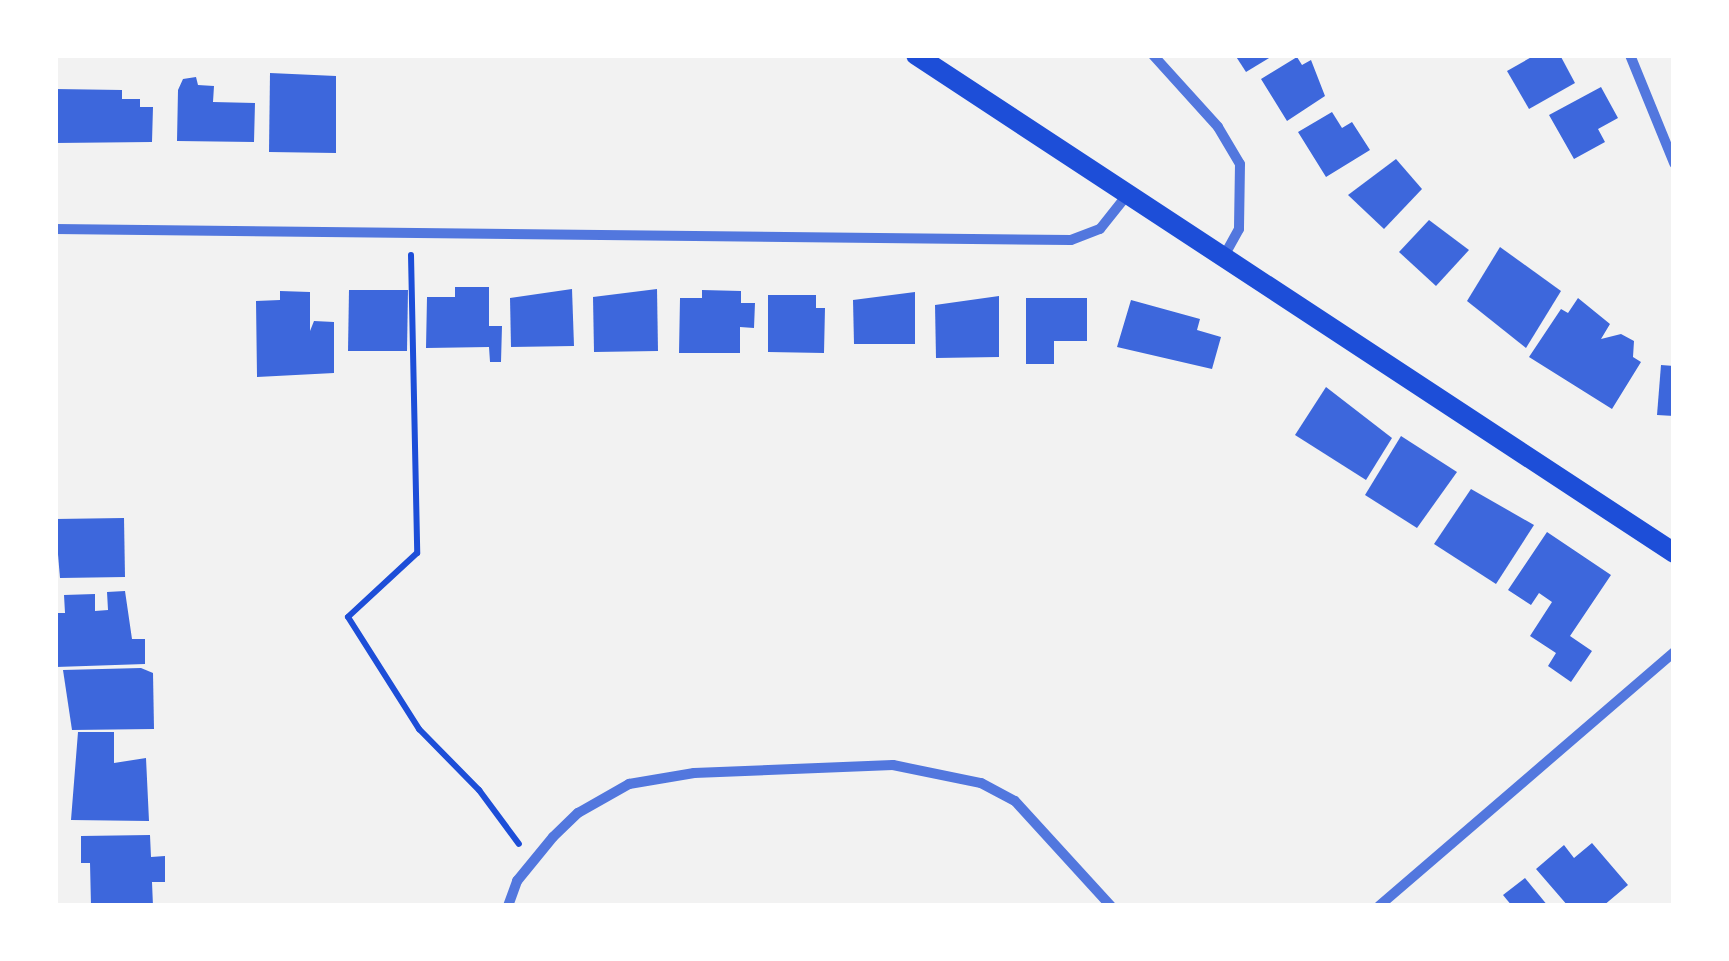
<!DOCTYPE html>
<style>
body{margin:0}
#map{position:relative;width:1729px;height:961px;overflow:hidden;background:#f2f2f2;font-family:Quicksand,sans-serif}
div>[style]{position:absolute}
.building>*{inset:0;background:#3d67dc}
.path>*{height:6px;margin:-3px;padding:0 3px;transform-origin:3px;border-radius:3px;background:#1d4ed8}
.minor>*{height:10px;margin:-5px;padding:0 5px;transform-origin:5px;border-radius:5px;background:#5277de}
.secondary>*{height:20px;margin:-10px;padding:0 10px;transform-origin:10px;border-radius:10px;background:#1d4ed8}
span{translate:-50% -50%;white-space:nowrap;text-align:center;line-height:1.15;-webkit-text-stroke:9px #fff;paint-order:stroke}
.frame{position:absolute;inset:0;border:58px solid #fff;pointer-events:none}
</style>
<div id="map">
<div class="building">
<i style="clip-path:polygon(1235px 55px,1274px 55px,1246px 72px)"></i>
<i style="clip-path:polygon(1535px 55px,1560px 55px,1575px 83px,1529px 109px,1507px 71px)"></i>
<i style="clip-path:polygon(1297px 57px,1302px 65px,1311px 60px,1325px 96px,1287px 121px,1261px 79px)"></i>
<i style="clip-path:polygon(270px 73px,336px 76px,336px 153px,269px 152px)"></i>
<i style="clip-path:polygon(196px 77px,198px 85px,214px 86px,213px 102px,255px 103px,254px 142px,177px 141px,178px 90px,183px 79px)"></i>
<i style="clip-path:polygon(1601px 87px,1618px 118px,1598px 129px,1605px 142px,1574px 159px,1549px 115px)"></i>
<i style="clip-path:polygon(55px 89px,122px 90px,122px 99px,140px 99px,140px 107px,153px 107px,152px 142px,55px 143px)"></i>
<i style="clip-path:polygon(1332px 112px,1342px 128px,1352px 122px,1370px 150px,1326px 177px,1298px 132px)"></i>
<i style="clip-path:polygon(1396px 159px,1422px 189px,1384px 229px,1348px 195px)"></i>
<i style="clip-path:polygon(1429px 220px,1469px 250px,1436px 286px,1399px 252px)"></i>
<i style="clip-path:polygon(1500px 247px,1561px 291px,1526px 348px,1467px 301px)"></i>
<i style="clip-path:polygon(455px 287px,489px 287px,489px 326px,502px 326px,501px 362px,490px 362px,489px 347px,426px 348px,427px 297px,455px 297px)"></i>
<i style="clip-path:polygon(572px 289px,574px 346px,511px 347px,510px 298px)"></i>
<i style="clip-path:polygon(657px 289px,658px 351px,594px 352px,593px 297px)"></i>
<i style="clip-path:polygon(349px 290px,408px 290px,407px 351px,348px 351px)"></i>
<i style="clip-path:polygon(702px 290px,741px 291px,741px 303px,755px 303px,754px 328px,740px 327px,740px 353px,679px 353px,680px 298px,702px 298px)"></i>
<i style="clip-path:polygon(280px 291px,310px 292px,310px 331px,314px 321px,334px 322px,334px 373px,257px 377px,256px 301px,280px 300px)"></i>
<i style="clip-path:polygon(915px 292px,915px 344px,854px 344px,853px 300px)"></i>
<i style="clip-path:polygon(768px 295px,816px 295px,816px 308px,825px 308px,824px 353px,768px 352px)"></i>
<i style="clip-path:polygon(999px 296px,999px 357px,936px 358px,935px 305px)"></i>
<i style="clip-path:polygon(1026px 298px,1087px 298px,1087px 341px,1054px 341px,1054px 364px,1026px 364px)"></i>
<i style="clip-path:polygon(1578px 298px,1610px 324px,1601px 339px,1621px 334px,1634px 341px,1633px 357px,1641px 362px,1612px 409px,1529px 357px,1561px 309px,1568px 313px)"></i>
<i style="clip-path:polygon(1131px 300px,1200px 319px,1197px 330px,1221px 337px,1212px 369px,1117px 347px)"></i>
<i style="clip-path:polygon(1661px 365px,1674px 366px,1674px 416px,1657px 415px)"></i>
<i style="clip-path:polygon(1326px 387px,1392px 438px,1366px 480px,1295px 435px)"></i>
<i style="clip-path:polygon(1401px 436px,1457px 472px,1417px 528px,1365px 495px)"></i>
<i style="clip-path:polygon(1471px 489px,1534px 525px,1496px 584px,1434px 544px)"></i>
<i style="clip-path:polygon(124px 518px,125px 577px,60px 578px,55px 519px)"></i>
<i style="clip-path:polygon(1547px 532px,1611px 575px,1570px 636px,1592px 651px,1571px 682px,1548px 666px,1556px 653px,1530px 636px,1552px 602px,1539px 593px,1531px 605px,1508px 590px)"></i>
<i style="clip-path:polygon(125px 591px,132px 639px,145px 639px,145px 664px,56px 667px,55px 613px,65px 613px,64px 595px,95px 594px,95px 611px,108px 610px,107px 592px)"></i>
<i style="clip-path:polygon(141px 668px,153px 673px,154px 729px,72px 730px,63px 670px)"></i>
<i style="clip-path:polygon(78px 732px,114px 732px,114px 763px,146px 758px,149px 821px,71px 820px)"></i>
<i style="clip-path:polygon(150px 835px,151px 857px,165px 856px,165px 882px,152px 882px,153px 906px,91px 906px,90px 863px,81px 863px,81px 836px)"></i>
<i style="clip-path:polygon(1592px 843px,1628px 885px,1603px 906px,1568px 906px,1536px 869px,1564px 845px,1574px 858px)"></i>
<i style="clip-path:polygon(1525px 878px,1548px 906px,1512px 906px,1503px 895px)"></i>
</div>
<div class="path">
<i style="left:411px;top:255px;width:298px;rotate:88.8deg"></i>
<i style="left:417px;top:553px;width:94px;rotate:137.2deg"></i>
<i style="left:348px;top:617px;width:133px;rotate:57.6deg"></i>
<i style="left:419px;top:729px;width:86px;rotate:45.5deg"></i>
<i style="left:479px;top:790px;width:67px;rotate:53.5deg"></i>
</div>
<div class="minor">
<i style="left:1153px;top:55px;width:97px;rotate:47.9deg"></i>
<i style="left:1218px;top:127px;width:43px;rotate:59.3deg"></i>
<i style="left:1240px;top:164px;width:65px;rotate:90.9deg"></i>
<i style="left:1239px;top:229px;width:33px;rotate:119deg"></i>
<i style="left:1630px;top:55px;width:117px;rotate:67.8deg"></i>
<i style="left:55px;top:229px;width:1016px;rotate:0.62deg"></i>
<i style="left:1071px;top:240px;width:31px;rotate:-21deg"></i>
<i style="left:1100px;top:229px;width:43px;rotate:-51.5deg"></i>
<i style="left:508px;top:906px;width:27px;rotate:-70deg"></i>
<i style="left:517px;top:881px;width:57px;rotate:-50.7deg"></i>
<i style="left:553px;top:837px;width:35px;rotate:-44deg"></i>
<i style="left:578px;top:813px;width:59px;rotate:-29.6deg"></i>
<i style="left:629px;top:784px;width:66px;rotate:-9.6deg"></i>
<i style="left:694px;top:773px;width:199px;rotate:-2.3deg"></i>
<i style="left:893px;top:765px;width:90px;rotate:11.6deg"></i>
<i style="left:981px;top:783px;width:38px;rotate:28deg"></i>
<i style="left:1015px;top:801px;width:142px;rotate:47.6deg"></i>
<i style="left:1379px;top:906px;width:389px;rotate:-40.7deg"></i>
</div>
<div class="secondary">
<i style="left:916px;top:55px;width:907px;rotate:33.3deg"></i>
</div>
<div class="frame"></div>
</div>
